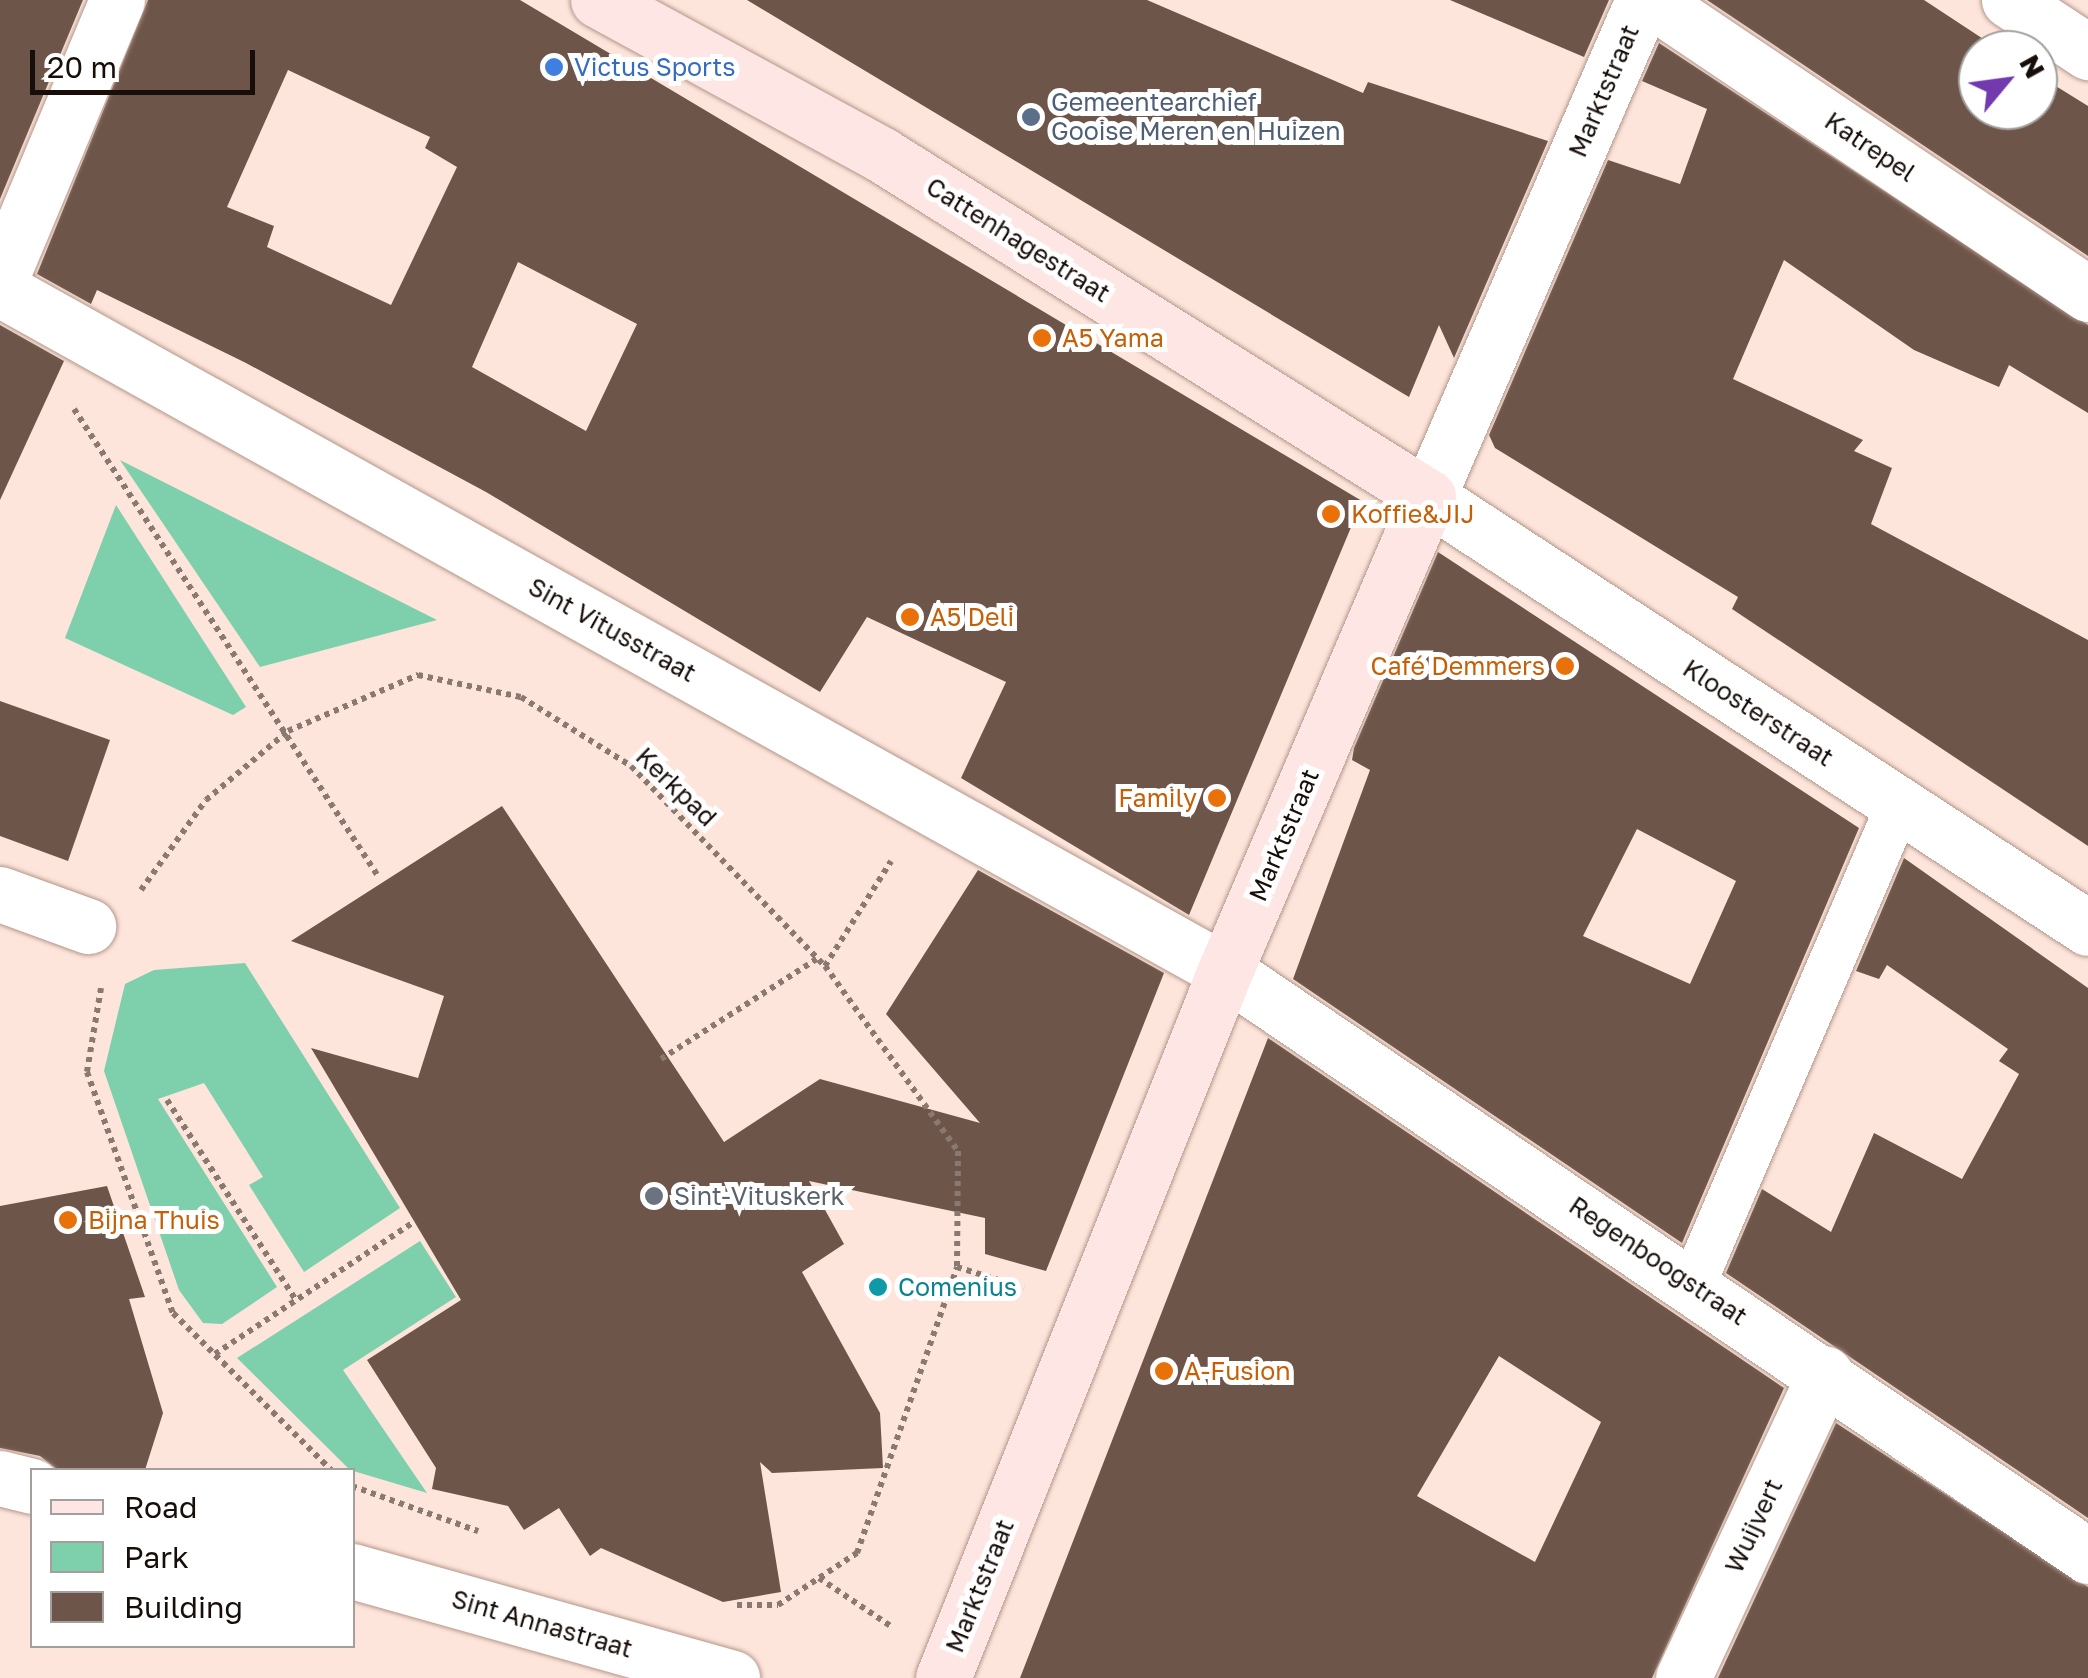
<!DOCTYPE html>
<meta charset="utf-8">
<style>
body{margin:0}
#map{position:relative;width:2088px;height:1678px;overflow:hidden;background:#fee5db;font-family:"Golos Text",sans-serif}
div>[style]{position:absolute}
.green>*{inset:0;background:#7ecfac}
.building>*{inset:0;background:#6e554a}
.path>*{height:6px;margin-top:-3px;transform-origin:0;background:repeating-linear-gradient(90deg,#8a7971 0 5px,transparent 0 10px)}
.roads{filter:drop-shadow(0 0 2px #b2968a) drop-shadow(0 0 2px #b2968a)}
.lane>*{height:45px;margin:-22.5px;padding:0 22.5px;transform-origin:22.5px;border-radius:22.5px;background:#fff}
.street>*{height:55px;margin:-27.5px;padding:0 27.5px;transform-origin:27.5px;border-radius:27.5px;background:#fff}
.secondary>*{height:55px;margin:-27.5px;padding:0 27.5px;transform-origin:27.5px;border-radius:27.5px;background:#fde6e4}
.dots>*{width:28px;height:28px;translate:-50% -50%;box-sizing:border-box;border:5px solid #fff;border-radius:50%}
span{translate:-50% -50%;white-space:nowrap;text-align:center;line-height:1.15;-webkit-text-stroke:10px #fff;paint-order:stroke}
.shop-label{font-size:25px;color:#366cbe}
.left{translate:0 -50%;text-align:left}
.street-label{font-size:25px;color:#170e09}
.service-label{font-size:25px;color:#4e5e75}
.food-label{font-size:25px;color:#c56008}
.right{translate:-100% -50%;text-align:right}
.worship-label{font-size:25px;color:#5b616d}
.culture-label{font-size:25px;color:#0d838f}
.legend{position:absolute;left:30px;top:1468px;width:325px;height:180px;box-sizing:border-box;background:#fff;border:2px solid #a29f9d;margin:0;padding:12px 18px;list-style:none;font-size:30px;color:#170e09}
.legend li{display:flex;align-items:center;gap:20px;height:50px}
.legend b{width:50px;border:2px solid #a29f9d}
.north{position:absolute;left:1958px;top:30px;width:100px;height:100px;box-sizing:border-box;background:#fff;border:2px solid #a29f9d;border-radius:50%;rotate:61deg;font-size:28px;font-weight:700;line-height:40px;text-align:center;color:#170e09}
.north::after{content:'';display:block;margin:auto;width:35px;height:45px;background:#733ab0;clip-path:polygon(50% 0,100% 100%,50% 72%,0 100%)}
.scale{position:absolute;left:30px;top:50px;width:225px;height:45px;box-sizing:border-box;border:5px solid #170e09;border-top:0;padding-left:12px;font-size:30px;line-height:35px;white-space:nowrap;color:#170e09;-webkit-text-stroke:8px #fff;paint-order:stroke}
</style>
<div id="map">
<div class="green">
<i style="clip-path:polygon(120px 460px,437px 620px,260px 667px)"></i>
<i style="clip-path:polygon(116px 505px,246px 707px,233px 715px,65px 638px)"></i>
<i style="clip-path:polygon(245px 963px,400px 1208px,304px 1272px,249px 1185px,263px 1177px,204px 1083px,158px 1099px,277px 1287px,222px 1324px,203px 1323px,179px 1290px,104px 1071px,125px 984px,154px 970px)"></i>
<i style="clip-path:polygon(420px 1241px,456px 1297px,343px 1370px,427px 1493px,350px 1470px,237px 1358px)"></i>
</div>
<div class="building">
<i style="clip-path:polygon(0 0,83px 0,0 199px)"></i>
<i style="clip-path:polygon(evenodd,148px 0,520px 0,1362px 501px,1189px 915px,961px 778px,1006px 682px,867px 617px,820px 692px,486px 492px,246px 363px,97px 290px,91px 304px,37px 274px,148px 0,288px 70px,430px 137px,425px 148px,457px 167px,391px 305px,267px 247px,274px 226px,227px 207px,288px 70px,148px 0,518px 262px,637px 324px,586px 431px,472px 367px,518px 262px)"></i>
<i style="clip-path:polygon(747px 0,1147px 0,1363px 93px,1368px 82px,1548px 141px,1454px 358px,1439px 325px,1409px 397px)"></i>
<i style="clip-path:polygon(1450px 0,1609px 0,1584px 57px)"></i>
<i style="clip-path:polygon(1707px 0,1924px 0,2000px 50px,1978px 50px,1978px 110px,2038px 110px,2038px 75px,2088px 106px,2088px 256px)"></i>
<i style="clip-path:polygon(1659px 43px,2088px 325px,2088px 413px,2009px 365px,1999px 387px,1914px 350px,1784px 260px,1733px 379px,1863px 440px,1854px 451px,1892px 468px,1871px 524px,2088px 640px,2088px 846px,1732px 609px,1738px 597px,1495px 448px,1489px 435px,1608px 160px,1680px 184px,1707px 109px,1642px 81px)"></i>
<i style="clip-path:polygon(0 325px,64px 361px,0 500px)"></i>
<i style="clip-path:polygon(evenodd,1438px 552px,1859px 828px,1682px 1243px,1293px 979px,1370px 770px,1352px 760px,1354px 748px,1438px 552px,1637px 829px,1736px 881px,1690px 984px,1583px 936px,1637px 829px)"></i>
<i style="clip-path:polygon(0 701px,110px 740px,68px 861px,0 836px)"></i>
<i style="clip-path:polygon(502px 806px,724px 1142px,820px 1079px,980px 1123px,886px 1014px,978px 870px,1164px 973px,1046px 1271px,985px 1254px,985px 1218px,809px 1181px,844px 1244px,802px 1272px,880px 1413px,883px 1468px,772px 1473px,760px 1462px,781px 1592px,723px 1602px,601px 1548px,590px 1556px,559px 1508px,524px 1530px,508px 1506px,432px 1489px,436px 1468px,367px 1360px,461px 1300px,311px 1048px,418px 1078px,444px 996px,291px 941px)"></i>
<i style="clip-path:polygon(1904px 858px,2088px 988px,2088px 1518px,1726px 1273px,1762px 1189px,1831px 1232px,1874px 1133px,1962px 1179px,2019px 1074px,1999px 1061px,2008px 1049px,1887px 965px,1879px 979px,1856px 971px)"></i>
<i style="clip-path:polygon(evenodd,1268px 1038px,1784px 1388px,1652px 1678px,1020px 1678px,1268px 1038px,1499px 1356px,1601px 1422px,1535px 1562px,1417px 1496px,1499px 1356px)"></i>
<i style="clip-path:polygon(107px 1186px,145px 1297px,129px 1299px,163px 1413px,145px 1470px,58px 1470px,40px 1456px,0 1448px,0 1206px)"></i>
<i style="clip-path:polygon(1836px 1423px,2088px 1587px,2088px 1678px,1718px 1678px)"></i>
</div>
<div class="path">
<i style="left:74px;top:409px;width:557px;rotate:56.94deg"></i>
<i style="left:141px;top:890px;width:111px;rotate:-54.2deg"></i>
<i style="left:206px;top:800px;width:107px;rotate:-40.1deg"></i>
<i style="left:288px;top:731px;width:142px;rotate:-23.3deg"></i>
<i style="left:418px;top:675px;width:105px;rotate:12.1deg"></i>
<i style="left:521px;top:697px;width:130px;rotate:32.1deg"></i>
<i style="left:631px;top:766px;width:279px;rotate:45.9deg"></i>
<i style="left:825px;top:966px;width:228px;rotate:54.3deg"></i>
<i style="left:958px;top:1151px;width:116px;rotate:90.5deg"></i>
<i style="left:957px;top:1267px;width:70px;rotate:17.4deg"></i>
<i style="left:825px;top:966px;width:124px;rotate:-57.8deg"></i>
<i style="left:101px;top:988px;width:85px;rotate:99.5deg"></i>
<i style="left:87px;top:1072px;width:256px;rotate:70.4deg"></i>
<i style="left:173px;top:1313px;width:223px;rotate:44.8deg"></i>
<i style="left:661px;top:1059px;width:185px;rotate:-32.7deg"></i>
<i style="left:167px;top:1100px;width:238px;rotate:57.2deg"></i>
<i style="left:215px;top:1354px;width:240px;rotate:-33.6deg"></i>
<i style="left:352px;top:1486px;width:134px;rotate:19.7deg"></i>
<i style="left:819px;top:1578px;width:88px;rotate:33.9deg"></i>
<i style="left:737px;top:1605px;width:41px"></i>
<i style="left:778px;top:1605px;width:95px;rotate:-33.4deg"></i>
<i style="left:857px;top:1553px;width:303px;rotate:-70.7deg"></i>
</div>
<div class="roads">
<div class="lane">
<i style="left:1693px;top:1283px;width:520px;rotate:-66.79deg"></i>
</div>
<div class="street">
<i style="left:1643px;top:0;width:542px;rotate:113.39deg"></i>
<i style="left:1428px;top:497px;width:788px;rotate:33.15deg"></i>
<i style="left:1651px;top:0;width:527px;rotate:33.93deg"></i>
<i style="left:2009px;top:0;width:95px;rotate:33.4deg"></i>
<i style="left:0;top:280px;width:303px;rotate:-67.3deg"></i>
<i style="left:0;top:289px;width:1402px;rotate:29.11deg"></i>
<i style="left:1225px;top:971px;width:1043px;rotate:34.13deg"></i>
<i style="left:0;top:894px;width:94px;rotate:20deg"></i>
<i style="left:0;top:1478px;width:33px;rotate:14deg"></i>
<i style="left:352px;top:1571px;width:395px;rotate:15.7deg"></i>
<i style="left:1683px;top:1678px;width:336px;rotate:-65deg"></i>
</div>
<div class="secondary">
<i style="left:598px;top:0;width:324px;rotate:28.6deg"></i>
<i style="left:882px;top:155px;width:644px;rotate:32.06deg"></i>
<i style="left:1428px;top:497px;width:516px;rotate:113.18deg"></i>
<i style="left:1225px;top:971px;width:761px;rotate:111.75deg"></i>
</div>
</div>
<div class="dots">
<i style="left:554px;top:67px;background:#3f7fe0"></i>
<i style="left:1031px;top:117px;background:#5c6f8a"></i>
<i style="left:1042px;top:338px;background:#e8710a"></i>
<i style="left:1331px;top:514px;background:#e8710a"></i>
<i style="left:910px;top:617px;background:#e8710a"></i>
<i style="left:1565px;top:666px;background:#e8710a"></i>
<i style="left:1217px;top:798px;background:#e8710a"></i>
<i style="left:654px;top:1196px;background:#6b7280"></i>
<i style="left:68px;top:1220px;background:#e8710a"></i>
<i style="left:878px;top:1287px;background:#0f9aa8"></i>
<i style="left:1164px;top:1371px;background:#e8710a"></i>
</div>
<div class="shop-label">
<span class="left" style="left:574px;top:67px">Victus Sports</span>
</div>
<div class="street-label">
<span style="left:1604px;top:91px;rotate:-67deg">Marktstraat</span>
<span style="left:1870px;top:147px;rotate:34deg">Katrepel</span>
<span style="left:1018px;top:240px;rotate:32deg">Cattenhagestraat</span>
<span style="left:612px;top:630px;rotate:29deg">Sint Vitusstraat</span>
<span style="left:1758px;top:713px;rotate:33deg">Kloosterstraat</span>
<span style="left:676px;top:787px;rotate:44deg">Kerkpad</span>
<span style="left:1284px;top:835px;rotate:-67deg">Marktstraat</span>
<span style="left:1658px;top:1261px;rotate:34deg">Regenboogstraat</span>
<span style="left:1754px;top:1526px;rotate:-65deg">Wuijvert</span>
<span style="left:980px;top:1586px;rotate:-68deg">Marktstraat</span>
<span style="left:542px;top:1624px;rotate:16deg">Sint Annastraat</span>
</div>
<div class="service-label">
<span class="left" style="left:1051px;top:117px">Gemeentearchief<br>Gooise Meren en Huizen</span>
</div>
<div class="food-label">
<span class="left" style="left:1062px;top:338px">A5 Yama</span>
<span class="left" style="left:1351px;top:514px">Koffie&amp;JIJ</span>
<span class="left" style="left:930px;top:617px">A5 Deli</span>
<span class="right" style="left:1545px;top:666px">Café Demmers</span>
<span class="right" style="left:1197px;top:798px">Family</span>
<span class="left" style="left:88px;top:1220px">Bijna Thuis</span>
<span class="left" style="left:1184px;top:1371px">A-Fusion</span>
</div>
<div class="worship-label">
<span class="left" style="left:674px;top:1196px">Sint-Vituskerk</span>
</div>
<div class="culture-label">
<span class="left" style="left:898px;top:1287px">Comenius</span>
</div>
<ul class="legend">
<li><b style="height:12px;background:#fde6e4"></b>Road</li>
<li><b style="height:28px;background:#7ecfac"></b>Park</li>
<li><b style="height:28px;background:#6e554a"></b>Building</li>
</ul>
<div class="north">N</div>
<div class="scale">20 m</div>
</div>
